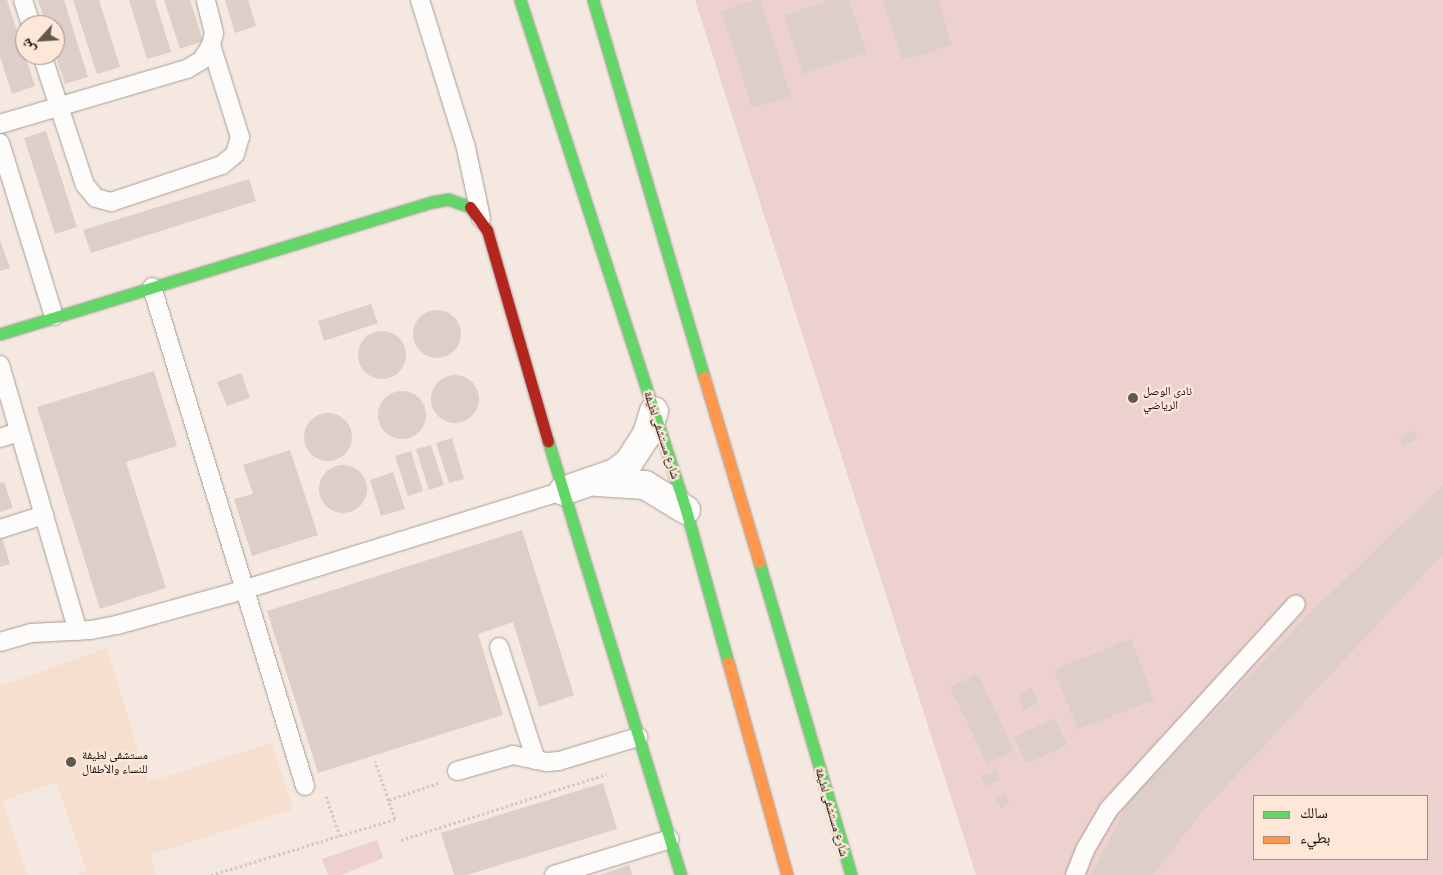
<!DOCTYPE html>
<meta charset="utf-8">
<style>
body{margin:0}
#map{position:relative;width:1443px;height:875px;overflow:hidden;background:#f4e8e1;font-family:Merriweather,"Noto Naskh Arabic",serif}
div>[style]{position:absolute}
.built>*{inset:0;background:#f6dfcf}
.green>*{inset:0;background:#edd1ce}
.building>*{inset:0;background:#ddcec9}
.round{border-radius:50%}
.path>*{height:3px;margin-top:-1.5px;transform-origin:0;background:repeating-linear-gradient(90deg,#cfcbc9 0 2.5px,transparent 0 5px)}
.roads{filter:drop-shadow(0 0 1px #a69d97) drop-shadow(0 0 1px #a69d97)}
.lane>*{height:18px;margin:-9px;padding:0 9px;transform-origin:9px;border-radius:9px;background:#fdfcfa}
.street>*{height:28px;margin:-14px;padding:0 14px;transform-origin:14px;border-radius:14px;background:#fdfcfa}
.fast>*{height:11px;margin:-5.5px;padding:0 5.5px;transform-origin:5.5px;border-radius:5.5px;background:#63d668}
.slow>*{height:11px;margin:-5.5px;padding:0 5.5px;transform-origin:5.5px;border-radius:5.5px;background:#ff974d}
.jam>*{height:11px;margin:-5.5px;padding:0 5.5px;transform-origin:5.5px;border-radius:5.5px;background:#b3261e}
.dots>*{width:14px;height:14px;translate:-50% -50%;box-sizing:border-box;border:2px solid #fce7d9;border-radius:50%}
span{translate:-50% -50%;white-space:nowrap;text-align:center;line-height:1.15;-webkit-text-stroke:4.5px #fce7d9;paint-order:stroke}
.poi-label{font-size:12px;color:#120a05}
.left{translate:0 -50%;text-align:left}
.street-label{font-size:12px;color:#120a05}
.legend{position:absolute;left:1253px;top:795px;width:175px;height:65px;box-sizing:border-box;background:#fce7d9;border:1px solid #9e8f84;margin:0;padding:6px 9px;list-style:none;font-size:15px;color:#120a05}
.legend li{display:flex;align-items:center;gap:10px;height:25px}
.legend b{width:25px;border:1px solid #9e8f84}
.north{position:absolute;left:15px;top:15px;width:50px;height:50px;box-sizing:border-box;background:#fce7d9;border:1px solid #9e8f84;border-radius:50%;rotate:244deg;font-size:14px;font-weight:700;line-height:20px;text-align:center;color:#120a05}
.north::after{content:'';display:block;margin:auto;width:18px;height:22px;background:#615852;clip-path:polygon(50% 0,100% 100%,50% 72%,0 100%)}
</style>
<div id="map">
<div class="built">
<i style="clip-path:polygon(107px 648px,148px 782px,272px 743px,293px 809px,150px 855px,156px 875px,77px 875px,87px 871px,56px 782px,2px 801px,28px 875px,0 875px,0 686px)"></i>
</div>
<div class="green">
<i style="clip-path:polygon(evenodd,695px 0,1443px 0,1443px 875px,976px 875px,695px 0,1254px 796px,1427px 796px,1427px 859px,1254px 859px,1254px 796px)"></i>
<i style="clip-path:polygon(377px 840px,383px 858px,341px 875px,328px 875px,322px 859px)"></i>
</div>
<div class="building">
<i style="clip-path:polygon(0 0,7px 0,35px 86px,12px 94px,0 57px)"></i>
<i style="clip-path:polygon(38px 0,64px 0,88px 77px,65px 84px,55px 54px,55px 25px,46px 25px)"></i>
<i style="clip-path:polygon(73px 0,99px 0,120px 67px,97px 74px)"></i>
<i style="clip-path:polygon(129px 0,155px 0,171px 52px,147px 59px)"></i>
<i style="clip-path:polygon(164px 0,190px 0,203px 41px,180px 49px)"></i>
<i style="clip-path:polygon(225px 0,248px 0,256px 26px,235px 33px)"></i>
<i style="clip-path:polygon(756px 0,760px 0,791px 96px,752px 108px,722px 11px)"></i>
<i style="clip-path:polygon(830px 0,849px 0,867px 53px,803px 74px,784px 15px)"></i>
<i style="clip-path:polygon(883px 0,938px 0,952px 45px,903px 60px)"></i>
<i style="clip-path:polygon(46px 131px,77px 227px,55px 234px,24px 138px)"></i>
<i style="clip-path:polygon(249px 179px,256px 201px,91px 253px,83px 230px)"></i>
<i style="clip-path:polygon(0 240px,10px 268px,0 271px)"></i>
<i style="clip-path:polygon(371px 304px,378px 323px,324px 341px,318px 321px)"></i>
<i class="round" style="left:413px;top:310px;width:48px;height:48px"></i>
<i class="round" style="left:358px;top:331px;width:48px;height:48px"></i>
<i style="clip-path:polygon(154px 371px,177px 446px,126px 462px,166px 588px,100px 609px,37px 407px)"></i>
<i style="clip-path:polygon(241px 373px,250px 398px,227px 406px,217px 382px)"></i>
<i class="round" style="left:431px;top:375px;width:48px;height:48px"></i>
<i class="round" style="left:378px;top:391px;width:48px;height:48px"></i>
<i class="round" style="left:304px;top:413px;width:48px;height:48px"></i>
<i style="clip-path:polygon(1413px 430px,1418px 439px,1403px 446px,1399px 437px)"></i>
<i style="clip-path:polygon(452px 438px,464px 479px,449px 483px,436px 443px)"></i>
<i style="clip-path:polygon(431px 445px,444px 485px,429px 490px,416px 449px)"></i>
<i style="clip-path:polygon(290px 450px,318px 535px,252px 556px,234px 499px,253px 494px,243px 465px)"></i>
<i style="clip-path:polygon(411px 451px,423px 491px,408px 496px,395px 456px)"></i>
<i class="round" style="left:319px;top:465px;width:48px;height:48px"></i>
<i style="clip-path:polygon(393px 472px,405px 509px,381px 516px,370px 480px)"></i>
<i style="clip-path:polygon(4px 482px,13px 508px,0 512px,0 483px)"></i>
<i style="clip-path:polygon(1443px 485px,1443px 554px,1203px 811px,1153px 875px,1091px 875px,1129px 801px,1312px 611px)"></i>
<i style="clip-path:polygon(522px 530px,574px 695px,539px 707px,513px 622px,478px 634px,503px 715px,318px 773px,267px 611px)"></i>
<i style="clip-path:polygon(2px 538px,10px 564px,0 567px,0 539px)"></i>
<i style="clip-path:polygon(1131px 639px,1154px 700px,1078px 729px,1054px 670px)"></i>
<i style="clip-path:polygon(978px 674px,1014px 750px,987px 764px,950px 687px)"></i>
<i style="clip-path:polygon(1032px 688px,1039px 703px,1024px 710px,1018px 695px)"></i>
<i style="clip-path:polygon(1055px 718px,1067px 745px,1026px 764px,1014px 737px)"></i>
<i style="clip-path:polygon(997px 770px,1000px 780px,985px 786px,981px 776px)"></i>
<i style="clip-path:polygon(603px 783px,617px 829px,467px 875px,454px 875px,441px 833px)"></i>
<i style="clip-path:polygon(1005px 793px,1010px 803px,1001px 808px,995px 799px)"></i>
<i style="clip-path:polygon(629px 865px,632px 875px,600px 875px)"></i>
</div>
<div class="path">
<i style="left:326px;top:796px;width:42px;rotate:70.7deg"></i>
<i style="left:389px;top:800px;width:52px;rotate:-19.1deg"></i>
<i style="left:401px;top:840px;width:216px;rotate:-17.8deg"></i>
<i style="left:211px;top:875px;width:192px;rotate:-16.9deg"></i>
<i style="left:395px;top:819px;width:61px;rotate:-109deg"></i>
</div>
<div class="roads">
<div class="lane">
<i style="left:23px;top:0;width:26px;rotate:72deg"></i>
<i style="left:420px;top:0;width:155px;rotate:72.7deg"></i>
<i style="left:466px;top:148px;width:72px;rotate:77.9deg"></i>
<i style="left:42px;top:55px;width:137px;rotate:71.7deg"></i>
<i style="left:85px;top:185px;width:17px;rotate:50deg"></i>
<i style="left:96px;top:198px;width:16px;rotate:15deg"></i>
<i style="left:111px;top:202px;width:117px;rotate:-18.4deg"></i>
<i style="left:222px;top:165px;width:17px;rotate:-40deg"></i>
<i style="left:235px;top:154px;width:18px;rotate:-74deg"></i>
<i style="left:240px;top:137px;width:96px;rotate:-107.5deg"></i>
<i style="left:0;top:124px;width:195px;rotate:-16.4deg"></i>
<i style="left:187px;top:69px;width:17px;rotate:-31deg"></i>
<i style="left:202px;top:60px;width:17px;rotate:-59deg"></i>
<i style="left:211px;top:45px;width:12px;rotate:-76deg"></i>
<i style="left:214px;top:33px;width:34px;rotate:-104deg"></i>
<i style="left:0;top:143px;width:181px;rotate:72.7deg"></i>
<i style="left:152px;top:287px;width:522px;rotate:72.95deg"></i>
<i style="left:0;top:365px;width:277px;rotate:73.7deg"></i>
<i style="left:0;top:438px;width:20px;rotate:-18deg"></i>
<i style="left:0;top:529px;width:46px;rotate:-17.7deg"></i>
<i style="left:0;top:642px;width:32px;rotate:-16deg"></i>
<i style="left:31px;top:633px;width:60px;rotate:-2.9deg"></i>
<i style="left:91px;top:630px;width:26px;rotate:-11deg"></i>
<i style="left:117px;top:625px;width:131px;rotate:-15.5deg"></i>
<i style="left:243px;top:590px;width:335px;rotate:-17.2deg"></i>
<i style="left:499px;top:647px;width:119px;rotate:71.9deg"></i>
<i style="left:457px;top:771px;width:58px;rotate:-15.9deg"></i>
<i style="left:513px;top:755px;width:35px;rotate:12deg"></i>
<i style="left:547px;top:762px;width:12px;rotate:-5deg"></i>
<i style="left:559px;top:761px;width:83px;rotate:-16.9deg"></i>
<i style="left:554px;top:875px;width:121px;rotate:-17.2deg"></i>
<i style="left:1075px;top:875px;width:29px;rotate:-68deg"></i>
<i style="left:1086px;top:848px;width:45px;rotate:-59.5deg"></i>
<i style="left:1109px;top:809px;width:277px;rotate:-47.6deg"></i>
</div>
<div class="street">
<i style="left:597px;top:482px;width:48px;rotate:3.6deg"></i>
<i style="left:645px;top:485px;width:48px;rotate:31.4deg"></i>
<i style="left:563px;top:491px;width:55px;rotate:-19.1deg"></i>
<i style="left:615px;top:473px;width:18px;rotate:-38deg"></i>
<i style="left:629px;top:462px;width:33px;rotate:-57deg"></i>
<i style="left:647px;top:434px;width:24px;rotate:-73deg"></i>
</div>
<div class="fast">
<i style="left:520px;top:0;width:536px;rotate:71.97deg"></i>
<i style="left:686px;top:510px;width:158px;rotate:74.6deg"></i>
<i style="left:593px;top:0;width:393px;rotate:73.6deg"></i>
<i style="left:0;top:334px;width:453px;rotate:-17deg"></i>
<i style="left:433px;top:202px;width:15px;rotate:-11deg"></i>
<i style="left:448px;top:199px;width:23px;rotate:20deg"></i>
<i style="left:548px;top:441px;width:454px;rotate:73deg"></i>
<i style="left:759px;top:562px;width:326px;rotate:73.6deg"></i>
</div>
<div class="slow">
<i style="left:704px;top:377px;width:193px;rotate:73.4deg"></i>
<i style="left:728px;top:662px;width:221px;rotate:74.5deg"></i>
</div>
<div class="jam">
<i style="left:470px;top:207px;width:29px;rotate:54deg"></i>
<i style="left:487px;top:230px;width:220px;rotate:73.9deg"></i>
</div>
</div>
<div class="dots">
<i style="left:1133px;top:398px;background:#615852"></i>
<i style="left:71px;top:762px;background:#615852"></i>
</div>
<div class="poi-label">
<span class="left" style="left:1143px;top:398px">نادي الوصل<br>الرياضي</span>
<span class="left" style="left:82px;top:762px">مستشفى لطيفة<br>للنساء والأطفال</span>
</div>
<div class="street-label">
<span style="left:662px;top:435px;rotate:72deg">شارع مستشفى لطيفة</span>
<span style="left:832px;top:812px;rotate:74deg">شارع مستشفى لطيفة</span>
</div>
<ul class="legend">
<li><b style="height:6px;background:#63d668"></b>سالك</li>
<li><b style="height:6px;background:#ff974d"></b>بطيء</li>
</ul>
<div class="north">ش</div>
</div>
